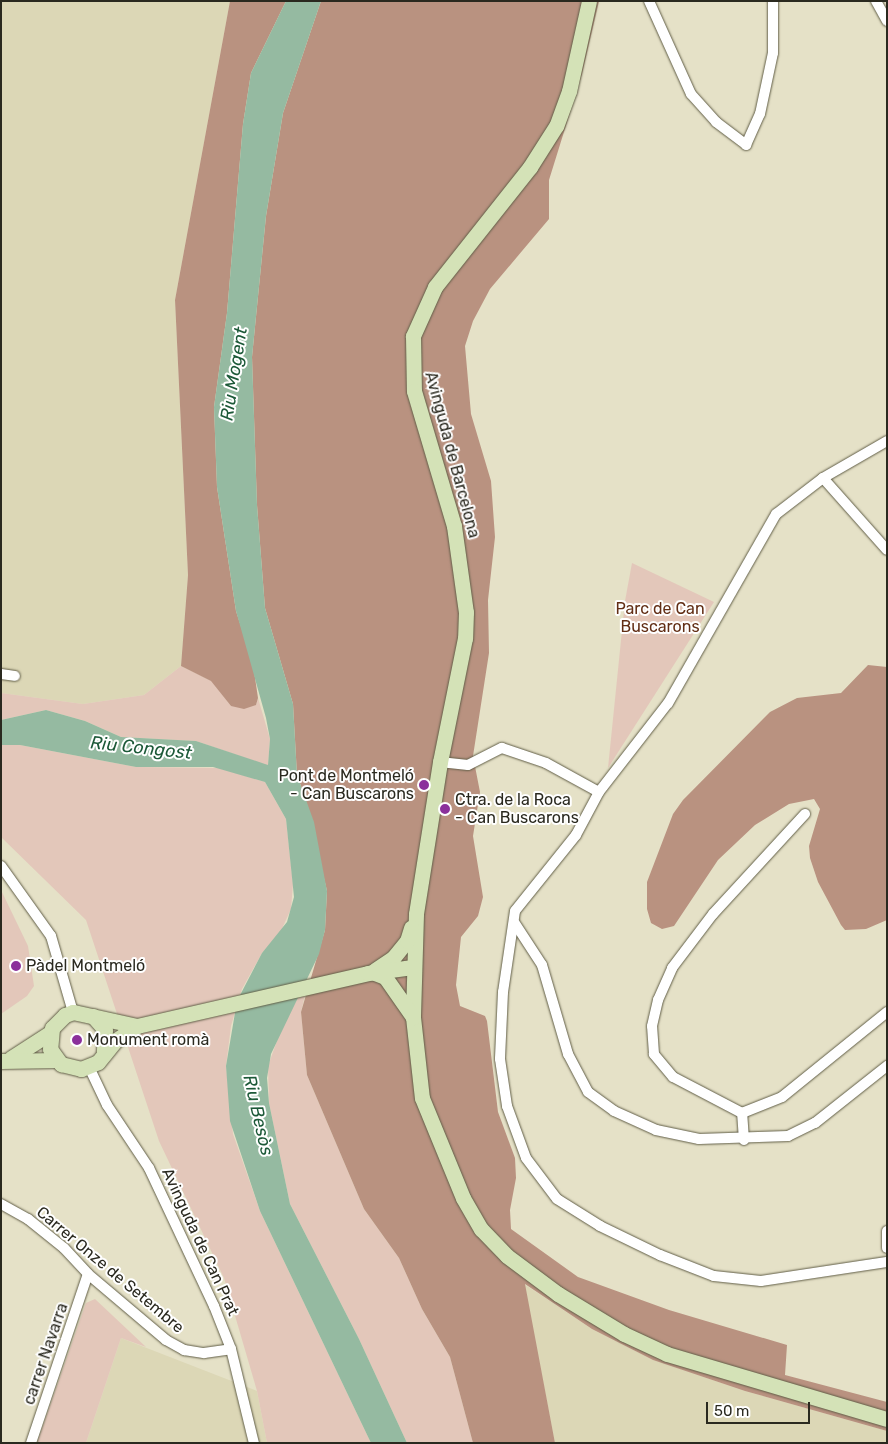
<!DOCTYPE html>
<meta charset="utf-8">
<style>
body{margin:0}
#map{position:relative;width:888px;height:1444px;overflow:hidden;background:#e5e1c7;font-family:Rubik,sans-serif}
div>[style]{position:absolute}
.built>*{inset:0;background:#dcd7b6}
.green>*{inset:0;background:#e3c7ba}
.forest>*{inset:0;background:#b99280}
.water>*{inset:0;background:#95baa1}
.roads{filter:drop-shadow(0 0 1px #615e47) drop-shadow(0 0 1px #615e47)}
.street>*{height:10px;margin:-5px;padding:0 5px;transform-origin:5px;border-radius:5px;background:#fff}
.secondary>*{height:15px;margin:-7.5px;padding:0 7.5px;transform-origin:7.5px;border-radius:7.5px;background:#d4e2b7}
.dots>*{width:14px;height:14px;translate:-50% -50%;box-sizing:border-box;border:2px solid #fff;border-radius:50%}
span{translate:-50% -50%;white-space:nowrap;text-align:center;line-height:1.15;-webkit-text-stroke:4px #fff;paint-order:stroke}
.street-label{font-size:16px;color:#2a291f}
.park-label{font-size:16px;color:#622e15}
.poi-label{font-size:16px;color:#2a291f}
.right{translate:-100% -50%;text-align:right}
.left{translate:0 -50%;text-align:left}
.water-label{font-size:18px;color:#1c5938;font-style:italic}
.frame{position:absolute;inset:0;border:2px solid #2a291f;pointer-events:none}
.scale{position:absolute;left:706px;top:1402px;width:104px;height:22px;box-sizing:border-box;border:2px solid #2a291f;border-top:0;padding-left:6px;font-size:15px;line-height:18px;white-space:nowrap;color:#2a291f;-webkit-text-stroke:4px #fff;paint-order:stroke}
</style>
<div id="map">
<div class="built">
<i style="clip-path:polygon(1px 1px,230px 1px,175px 300px,188px 575px,181px 666px,144px 695px,83px 704px,1px 693px)"></i>
<i style="clip-path:polygon(524px 1284px,592px 1329px,653px 1360px,745px 1391px,887px 1431px,887px 1443px,555px 1443px)"></i>
<i style="clip-path:polygon(121px 1338px,257px 1391px,267px 1443px,86px 1443px)"></i>
</div>
<div class="green">
<i style="clip-path:polygon(632px 563px,714px 602px,608px 768px,625px 601px)"></i>
<i style="clip-path:polygon(181px 666px,212px 681px,231px 706px,256px 705px,258px 698px,270px 739px,268px 766px,196px 741px,121px 737px,85px 721px,46px 710px,1px 720px,1px 693px,83px 704px,144px 695px)"></i>
<i style="clip-path:polygon(1px 745px,20px 745px,136px 767px,221px 768px,265px 782px,286px 819px,293px 884px,291px 909px,280px 933px,262px 953px,242px 989px,231px 1026px,226px 1066px,233px 1134px,260px 1211px,371px 1443px,267px 1443px,257px 1391px,224px 1278px,159px 1141px,86px 920px,1px 837px)"></i>
<i style="clip-path:polygon(1px 890px,28px 946px,34px 986px,27px 996px,1px 1014px)"></i>
<i style="clip-path:polygon(309px 979px,301px 1012px,307px 1075px,364px 1209px,399px 1258px,422px 1309px,450px 1357px,473px 1443px,407px 1443px,359px 1339px,290px 1204px,269px 1103px,268px 1066px,284px 1021px)"></i>
<i style="clip-path:polygon(95px 1299px,146px 1347px,121px 1338px,86px 1443px,37px 1443px,86px 1303px)"></i>
</div>
<div class="forest">
<i style="clip-path:polygon(230px 1px,286px 1px,251px 73px,243px 124px,227px 313px,214px 407px,217px 487px,236px 611px,253px 664px,258px 698px,256px 705px,244px 709px,231px 706px,211px 681px,181px 666px,188px 575px,175px 300px)"></i>
<i style="clip-path:polygon(321px 1px,599px 1px,582px 74px,549px 180px,549px 219px,490px 289px,473px 321px,465px 346px,471px 414px,491px 481px,495px 537px,488px 600px,489px 653px,473px 756px,480px 792px,473px 836px,483px 897px,478px 916px,461px 937px,456px 985px,460px 1006px,485px 1016px,487px 1021px,498px 1112px,515px 1158px,516px 1178px,510px 1210px,511px 1229px,578px 1277px,669px 1310px,787px 1345px,785px 1375px,887px 1402px,887px 1431px,745px 1391px,653px 1360px,592px 1329px,525px 1284px,555px 1443px,473px 1443px,450px 1357px,422px 1309px,399px 1258px,364px 1209px,307px 1075px,301px 1012px,325px 930px,327px 891px,305px 797px,297px 775px,293px 704px,265px 608px,257px 505px,252px 357px,266px 216px,283px 113px)"></i>
<i style="clip-path:polygon(868px 665px,887px 667px,887px 920px,866px 929px,845px 930px,841px 925px,818px 882px,810px 858px,809px 846px,820px 809px,814px 799px,789px 804px,755px 825px,718px 860px,674px 926px,662px 929px,651px 923px,647px 909px,647px 882px,673px 814px,683px 800px,770px 712px,797px 698px,841px 693px)"></i>
</div>
<div class="water">
<i style="clip-path:polygon(286px 1px,321px 1px,283px 113px,266px 216px,252px 357px,257px 505px,265px 608px,293px 704px,297px 775px,314px 822px,327px 891px,325px 930px,319px 954px,271px 1054px,267px 1078px,269px 1103px,290px 1204px,359px 1339px,407px 1443px,371px 1443px,260px 1211px,230px 1121px,226px 1066px,237px 1001px,262px 953px,287px 922px,294px 897px,286px 819px,265px 782px,213px 767px,136px 767px,20px 745px,1px 745px,1px 720px,46px 710px,85px 721px,121px 737px,196px 741px,268px 765px,270px 739px,266px 718px,236px 611px,217px 487px,214px 407px,227px 313px,243px 124px,251px 73px)"></i>
</div>
<div class="roads">
<div class="street">
<i style="left:649px;top:1px;width:102px;rotate:65.7deg"></i>
<i style="left:691px;top:94px;width:38px;rotate:48deg"></i>
<i style="left:716px;top:122px;width:38px;rotate:37deg"></i>
<i style="left:746px;top:145px;width:34px;rotate:-66deg"></i>
<i style="left:760px;top:114px;width:62px;rotate:-78deg"></i>
<i style="left:773px;top:53px;width:52px;rotate:-90deg"></i>
<i style="left:876px;top:1px;width:23px;rotate:61deg"></i>
<i style="left:887px;top:441px;width:74px;rotate:150deg"></i>
<i style="left:823px;top:478px;width:59px;rotate:142.5deg"></i>
<i style="left:776px;top:514px;width:218px;rotate:119.7deg"></i>
<i style="left:668px;top:703px;width:113px;rotate:127.8deg"></i>
<i style="left:599px;top:792px;width:49px;rotate:118.1deg"></i>
<i style="left:576px;top:835px;width:97px;rotate:128.8deg"></i>
<i style="left:515px;top:911px;width:82px;rotate:98.4deg"></i>
<i style="left:503px;top:992px;width:67px;rotate:92.6deg"></i>
<i style="left:500px;top:1059px;width:48px;rotate:81.5deg"></i>
<i style="left:507px;top:1106px;width:55px;rotate:69.9deg"></i>
<i style="left:526px;top:1158px;width:51px;rotate:52.9deg"></i>
<i style="left:557px;top:1199px;width:51px;rotate:32.1deg"></i>
<i style="left:600px;top:1226px;width:67px;rotate:25.8deg"></i>
<i style="left:660px;top:1255px;width:58px;rotate:21.3deg"></i>
<i style="left:714px;top:1276px;width:47px;rotate:6.1deg"></i>
<i style="left:761px;top:1281px;width:127px;rotate:-8.6deg"></i>
<i style="left:823px;top:478px;width:96px;rotate:48.4deg"></i>
<i style="left:1px;top:674px;width:14px;rotate:8deg"></i>
<i style="left:440px;top:762px;width:28px;rotate:6deg"></i>
<i style="left:468px;top:765px;width:38px;rotate:-27deg"></i>
<i style="left:502px;top:748px;width:46px;rotate:18.8deg"></i>
<i style="left:546px;top:763px;width:60px;rotate:28.7deg"></i>
<i style="left:1px;top:866px;width:86px;rotate:54.5deg"></i>
<i style="left:51px;top:936px;width:79px;rotate:73.9deg"></i>
<i style="left:514px;top:922px;width:51px;rotate:56.9deg"></i>
<i style="left:542px;top:965px;width:93px;rotate:73.7deg"></i>
<i style="left:568px;top:1054px;width:43px;rotate:62.2deg"></i>
<i style="left:588px;top:1092px;width:32px;rotate:36deg"></i>
<i style="left:614px;top:1111px;width:46px;rotate:24.3deg"></i>
<i style="left:656px;top:1130px;width:44px;rotate:11.8deg"></i>
<i style="left:699px;top:1139px;width:89px;rotate:-1.9deg"></i>
<i style="left:788px;top:1136px;width:30px;rotate:-26deg"></i>
<i style="left:815px;top:1123px;width:92px;rotate:-38.4deg"></i>
<i style="left:89px;top:1067px;width:42px;rotate:64.7deg"></i>
<i style="left:107px;top:1105px;width:76px;rotate:56.3deg"></i>
<i style="left:149px;top:1168px;width:153px;rotate:64.8deg"></i>
<i style="left:214px;top:1306px;width:46px;rotate:68.4deg"></i>
<i style="left:231px;top:1349px;width:97px;rotate:76.3deg"></i>
<i style="left:742px;top:1113px;width:43px;rotate:-21.8deg"></i>
<i style="left:782px;top:1097px;width:135px;rotate:-39deg"></i>
<i style="left:744px;top:1140px;width:27px;rotate:-94deg"></i>
<i style="left:742px;top:1113px;width:78px;rotate:-152.4deg"></i>
<i style="left:673px;top:1077px;width:30px;rotate:-130deg"></i>
<i style="left:654px;top:1054px;width:28px;rotate:-94deg"></i>
<i style="left:652px;top:1026px;width:27px;rotate:-77deg"></i>
<i style="left:658px;top:1000px;width:35px;rotate:-66deg"></i>
<i style="left:672px;top:968px;width:68px;rotate:-52.8deg"></i>
<i style="left:713px;top:914px;width:136px;rotate:-47.4deg"></i>
<i style="left:1px;top:1204px;width:31px;rotate:29deg"></i>
<i style="left:28px;top:1219px;width:46px;rotate:38.9deg"></i>
<i style="left:64px;top:1248px;width:35px;rotate:47deg"></i>
<i style="left:88px;top:1274px;width:102px;rotate:40.2deg"></i>
<i style="left:166px;top:1340px;width:21px;rotate:29deg"></i>
<i style="left:184px;top:1350px;width:20px;rotate:9deg"></i>
<i style="left:204px;top:1353px;width:27px;rotate:-8deg"></i>
<i style="left:887px;top:1231px;width:17px;rotate:90deg"></i>
<i style="left:31px;top:1443px;width:178px;rotate:-71.4deg"></i>
</div>
<div class="secondary">
<i style="left:589px;top:1px;width:92px;rotate:102.5deg"></i>
<i style="left:569px;top:91px;width:37px;rotate:110deg"></i>
<i style="left:556px;top:126px;width:49px;rotate:122.4deg"></i>
<i style="left:530px;top:167px;width:153px;rotate:128.4deg"></i>
<i style="left:435px;top:287px;width:54px;rotate:114.2deg"></i>
<i style="left:413px;top:336px;width:55px;rotate:89deg"></i>
<i style="left:414px;top:391px;width:141px;rotate:73.5deg"></i>
<i style="left:454px;top:526px;width:87px;rotate:82.1deg"></i>
<i style="left:466px;top:612px;width:26px;rotate:92deg"></i>
<i style="left:465px;top:638px;width:126px;rotate:101.4deg"></i>
<i style="left:440px;top:762px;width:154px;rotate:99deg"></i>
<i style="left:416px;top:914px;width:103px;rotate:91.7deg"></i>
<i style="left:413px;top:1017px;width:81px;rotate:83.7deg"></i>
<i style="left:422px;top:1098px;width:108px;rotate:67.7deg"></i>
<i style="left:463px;top:1198px;width:36px;rotate:60deg"></i>
<i style="left:481px;top:1229px;width:37px;rotate:46deg"></i>
<i style="left:507px;top:1256px;width:64px;rotate:36.7deg"></i>
<i style="left:558px;top:1294px;width:77px;rotate:31.2deg"></i>
<i style="left:624px;top:1334px;width:47px;rotate:24.9deg"></i>
<i style="left:667px;top:1354px;width:229px;rotate:16.5deg"></i>
<i style="left:375px;top:970px;width:22px;rotate:-34deg"></i>
<i style="left:393px;top:958px;width:22px;rotate:-51deg"></i>
<i style="left:407px;top:941px;width:14px;rotate:-73deg"></i>
<i style="left:372px;top:972px;width:14px;rotate:21deg"></i>
<i style="left:385px;top:977px;width:49px;rotate:55deg"></i>
<i style="left:93px;top:1016px;width:18px;rotate:49deg"></i>
<i style="left:105px;top:1030px;width:22px;rotate:93deg"></i>
<i style="left:137px;top:1026px;width:66px;rotate:-167.7deg"></i>
<i style="left:73px;top:1012px;width:9px;rotate:159deg"></i>
<i style="left:65px;top:1015px;width:18px;rotate:135deg"></i>
<i style="left:52px;top:1028px;width:21px;rotate:95deg"></i>
<i style="left:50px;top:1049px;width:19px;rotate:54deg"></i>
<i style="left:61px;top:1064px;width:21px;rotate:14deg"></i>
<i style="left:81px;top:1069px;width:18px;rotate:-22deg"></i>
<i style="left:98px;top:1062px;width:28px;rotate:-51deg"></i>
<i style="left:116px;top:1040px;width:25px;rotate:-34deg"></i>
<i style="left:137px;top:1026px;width:237px;rotate:-12.9deg"></i>
<i style="left:368px;top:973px;width:45px;rotate:-7.6deg"></i>
<i style="left:11px;top:1058px;width:46px;rotate:-32.7deg"></i>
<i style="left:1px;top:1061px;width:55px;rotate:-1deg"></i>
</div>
</div>
<div class="dots">
<i style="left:424px;top:785px;background:#8b309b"></i>
<i style="left:445px;top:809px;background:#8b309b"></i>
<i style="left:16px;top:966px;background:#8b309b"></i>
<i style="left:77px;top:1040px;background:#8b309b"></i>
</div>
<div class="street-label">
<span style="left:452px;top:455px;rotate:75deg">Avinguda de Barcelona</span>
<span style="left:200px;top:1242px;rotate:65deg">Avinguda de Can Prat</span>
<span style="left:110px;top:1270px;rotate:40deg">Carrer Onze de Setembre</span>
<span style="left:46px;top:1354px;rotate:-71deg">carrer Navarra</span>
</div>
<div class="park-label">
<span style="left:660px;top:618px">Parc de Can<br>Buscarons</span>
</div>
<div class="poi-label">
<span class="right" style="left:414px;top:785px">Pont de Montmeló<br>- Can Buscarons</span>
<span class="left" style="left:455px;top:809px">Ctra. de la Roca<br>- Can Buscarons</span>
<span class="left" style="left:26px;top:966px">Pàdel Montmeló</span>
<span class="left" style="left:87px;top:1040px">Monument romà</span>
</div>
<div class="water-label">
<span style="left:234px;top:374px;rotate:-81deg">Riu Mogent</span>
<span style="left:141px;top:748px;rotate:6deg">Riu Congost</span>
<span style="left:258px;top:1115px;rotate:77deg">Riu Besòs</span>
</div>
<div class="frame"></div>
<div class="scale">50 m</div>
</div>
